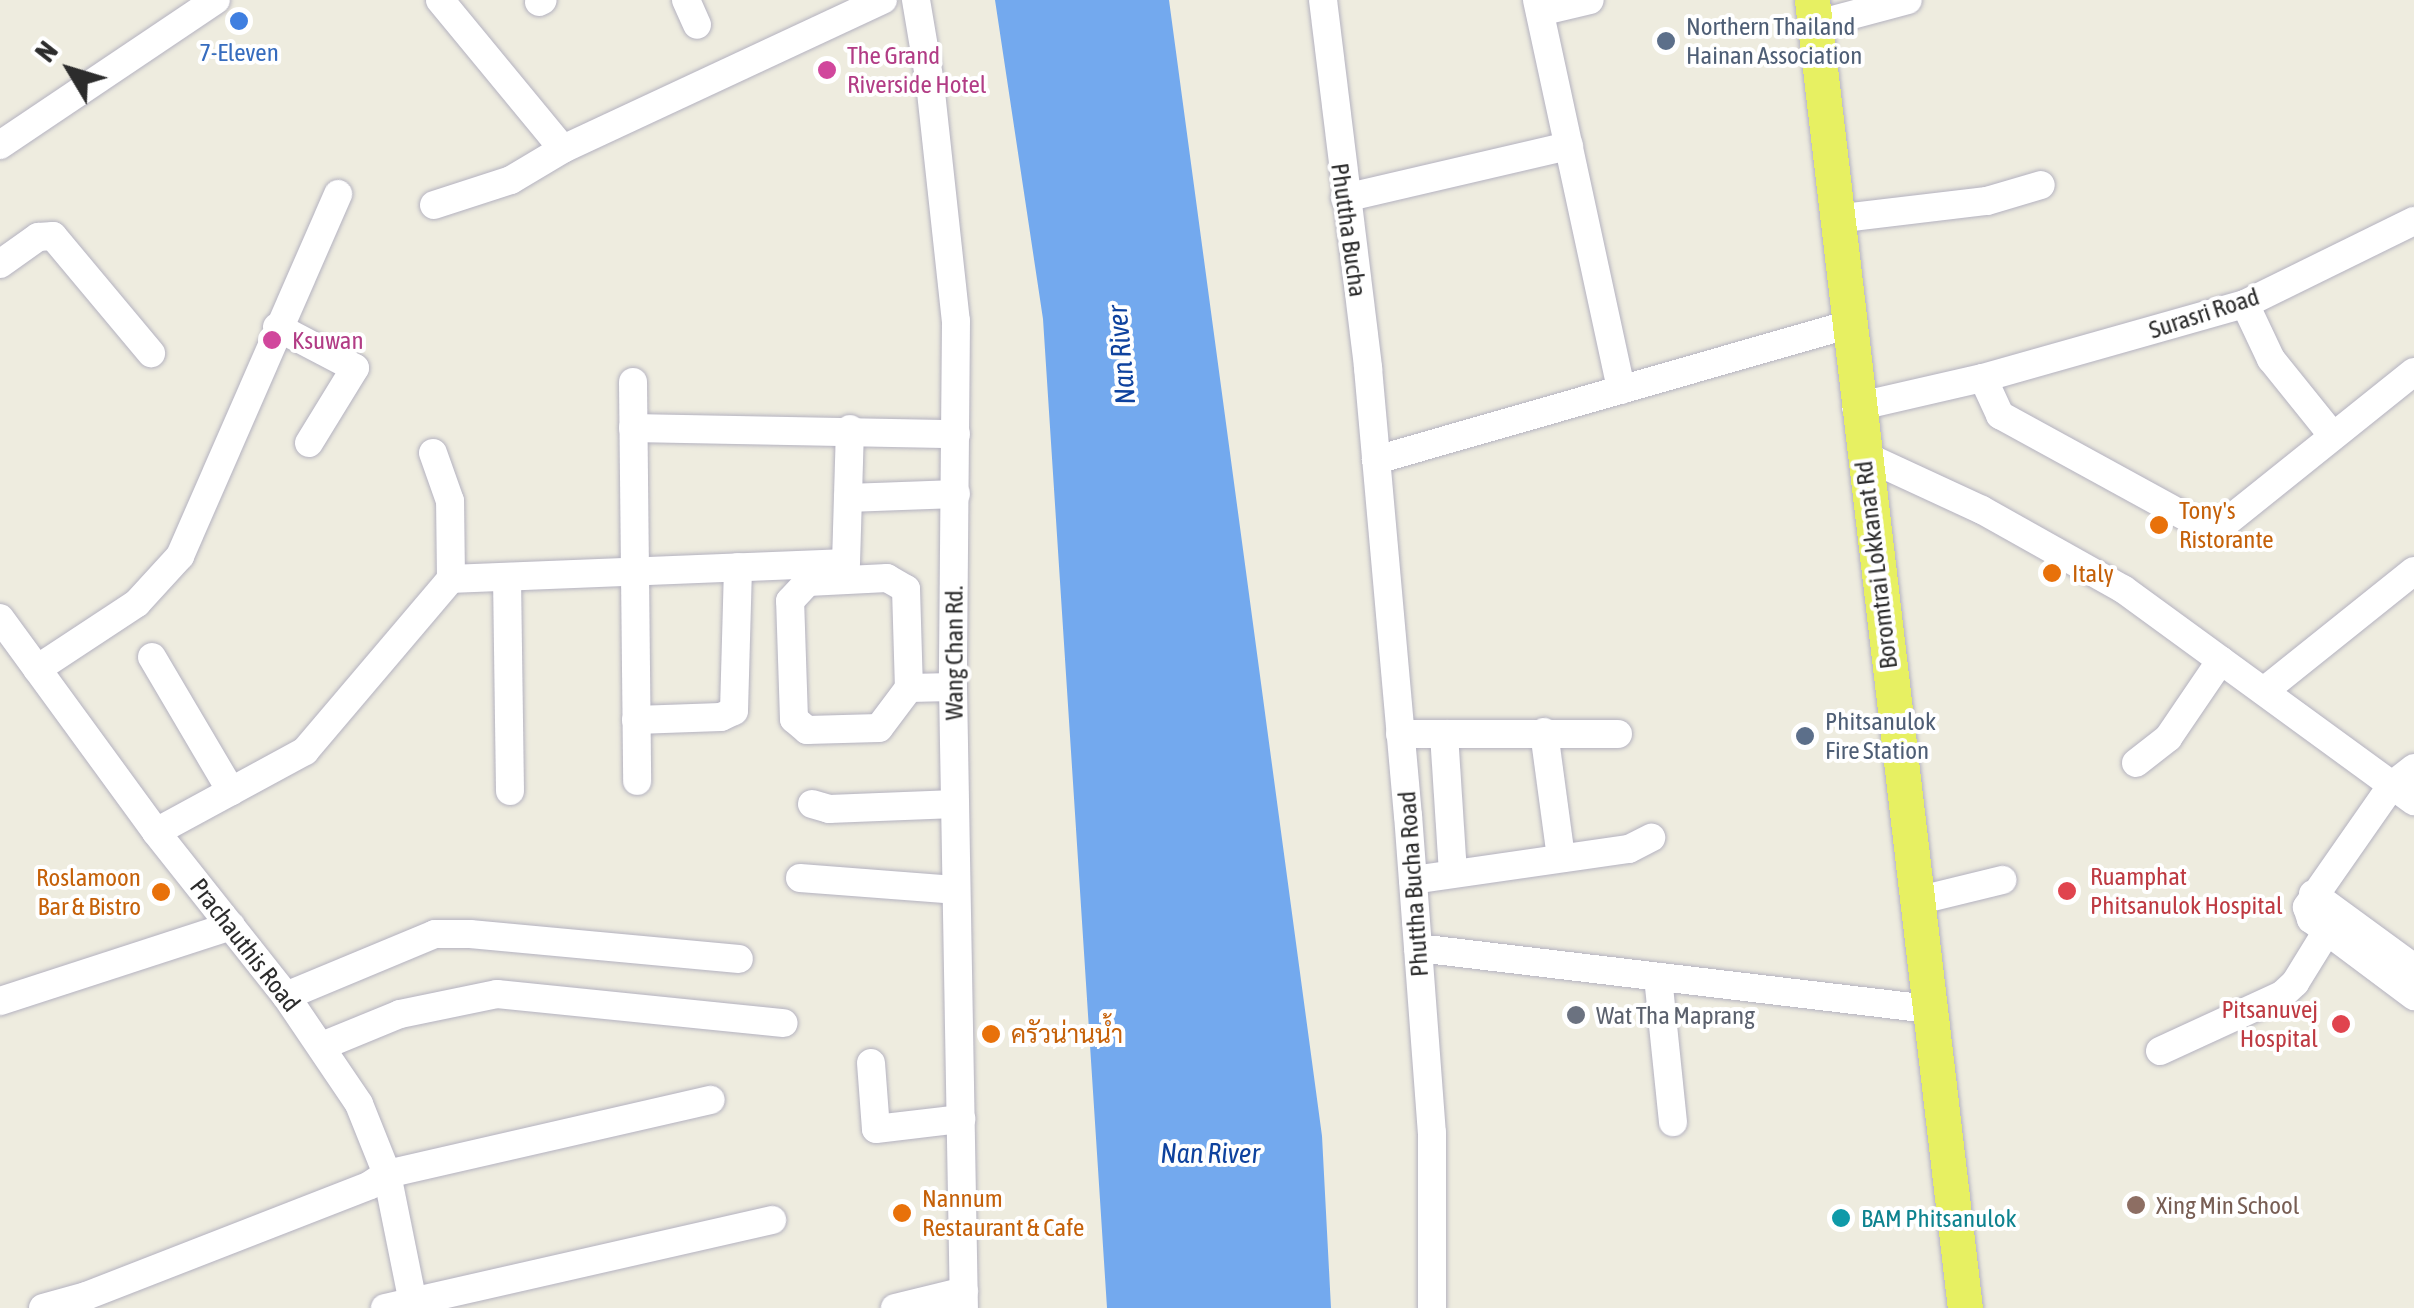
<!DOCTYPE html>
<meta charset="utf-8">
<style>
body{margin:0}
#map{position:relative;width:2414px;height:1308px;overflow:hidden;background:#eeecdf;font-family:"Asap Condensed",Sarabun,sans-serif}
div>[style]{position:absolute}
.water>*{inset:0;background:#73a9ee}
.roads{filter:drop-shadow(0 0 2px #b4b2c0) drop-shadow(0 0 2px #b4b2c0)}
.minor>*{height:28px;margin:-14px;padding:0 14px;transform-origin:14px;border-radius:14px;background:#fff}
.major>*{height:35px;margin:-17.5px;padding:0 17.5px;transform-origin:17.5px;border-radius:17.5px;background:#e7f062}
.dots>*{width:28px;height:28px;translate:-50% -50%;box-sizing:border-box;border:5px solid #fff;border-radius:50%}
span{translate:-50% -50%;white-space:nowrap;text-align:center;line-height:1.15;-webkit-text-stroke:8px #fff;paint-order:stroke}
.service-label{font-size:25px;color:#4e5e75}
.left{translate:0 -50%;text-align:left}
.shop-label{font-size:25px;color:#366cbe}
.hotel-label{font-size:25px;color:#b23c85}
.street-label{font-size:25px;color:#2c2c2c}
.food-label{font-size:25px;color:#c56008}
.right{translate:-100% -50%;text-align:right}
.health-label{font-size:25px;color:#be3a42}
.worship-label{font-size:25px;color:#5b616d}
.education-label{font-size:25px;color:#785e54}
.culture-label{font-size:25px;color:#0d838f}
.water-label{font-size:28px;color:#0e429e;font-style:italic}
.north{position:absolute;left:20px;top:20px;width:100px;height:100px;-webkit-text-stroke:8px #fff;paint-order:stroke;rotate:308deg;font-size:28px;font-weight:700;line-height:40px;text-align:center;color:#2c2c2c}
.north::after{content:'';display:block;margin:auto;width:35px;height:45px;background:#2c2c2c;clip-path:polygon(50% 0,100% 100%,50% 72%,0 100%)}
</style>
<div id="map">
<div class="water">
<i style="clip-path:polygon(995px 0,1169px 0,1322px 1136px,1331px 1308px,1107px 1308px,1043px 319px)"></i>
</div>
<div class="roads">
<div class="minor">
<i style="left:440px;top:0;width:193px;rotate:50.5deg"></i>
<i style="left:686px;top:0;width:27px;rotate:66deg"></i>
<i style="left:916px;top:0;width:84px;rotate:80.4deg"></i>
<i style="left:930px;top:83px;width:239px;rotate:83.8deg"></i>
<i style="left:956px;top:321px;width:366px;rotate:90.5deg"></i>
<i style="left:953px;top:687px;width:621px;rotate:88.99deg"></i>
<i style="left:1323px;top:0;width:371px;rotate:83deg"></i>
<i style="left:1368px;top:368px;width:449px;rotate:84.9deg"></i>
<i style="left:1408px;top:815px;width:319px;rotate:85.7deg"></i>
<i style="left:1432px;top:1133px;width:175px;rotate:90deg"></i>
<i style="left:1537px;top:0;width:399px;rotate:77.8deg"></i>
<i style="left:539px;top:2px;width:4px;rotate:-27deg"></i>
<i style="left:1540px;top:12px;width:51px;rotate:-13.5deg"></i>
<i style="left:1814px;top:25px;width:97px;rotate:-14.9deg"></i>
<i style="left:0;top:145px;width:260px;rotate:-33.9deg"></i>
<i style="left:1345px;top:198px;width:230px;rotate:-13.1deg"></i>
<i style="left:434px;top:205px;width:81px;rotate:-18deg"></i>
<i style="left:511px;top:180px;width:61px;rotate:-30.8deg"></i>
<i style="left:563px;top:149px;width:353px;rotate:-25deg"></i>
<i style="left:1835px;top:219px;width:153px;rotate:-6.8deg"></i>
<i style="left:1987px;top:201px;width:56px;rotate:-16.5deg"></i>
<i style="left:0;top:264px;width:47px;rotate:-35.4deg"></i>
<i style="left:38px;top:237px;width:15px;rotate:-4deg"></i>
<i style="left:53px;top:236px;width:153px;rotate:50.1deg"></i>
<i style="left:2245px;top:304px;width:61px;rotate:64.7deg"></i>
<i style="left:2271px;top:359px;width:97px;rotate:51.2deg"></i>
<i style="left:277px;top:327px;width:88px;rotate:27.7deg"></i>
<i style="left:355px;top:368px;width:88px;rotate:121.5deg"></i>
<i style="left:1983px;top:378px;width:41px;rotate:65.3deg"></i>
<i style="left:2000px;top:415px;width:244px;rotate:28.7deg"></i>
<i style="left:2214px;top:532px;width:256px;rotate:-38.7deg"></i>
<i style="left:633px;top:382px;width:399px;rotate:89.4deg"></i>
<i style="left:1856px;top:407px;width:130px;rotate:-12.9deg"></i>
<i style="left:1983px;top:378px;width:272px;rotate:-15.8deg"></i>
<i style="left:2245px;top:304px;width:188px;rotate:-26.2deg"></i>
<i style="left:633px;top:428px;width:323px;rotate:1.1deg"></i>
<i style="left:1863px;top:455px;width:131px;rotate:24.8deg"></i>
<i style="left:1982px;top:510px;width:162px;rotate:29.3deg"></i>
<i style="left:2123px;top:589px;width:360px;rotate:36.1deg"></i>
<i style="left:1376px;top:460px;width:490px;rotate:-16deg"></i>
<i style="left:848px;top:498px;width:108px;rotate:-2.1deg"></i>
<i style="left:507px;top:577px;width:214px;rotate:89.2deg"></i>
<i style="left:451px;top:579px;width:395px;rotate:-2.3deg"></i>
<i style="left:846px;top:563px;width:134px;rotate:-88.3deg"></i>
<i style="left:0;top:618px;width:265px;rotate:53.9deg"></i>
<i style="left:156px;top:832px;width:209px;rotate:51.6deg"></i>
<i style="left:286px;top:996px;width:130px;rotate:55.9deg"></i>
<i style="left:359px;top:1104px;width:75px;rotate:68.2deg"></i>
<i style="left:387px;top:1174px;width:137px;rotate:78.6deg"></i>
<i style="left:152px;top:657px;width:156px;rotate:59.5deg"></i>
<i style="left:37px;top:669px;width:120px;rotate:-33.4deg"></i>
<i style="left:137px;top:603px;width:64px;rotate:-47.5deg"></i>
<i style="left:180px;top:556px;width:395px;rotate:-66.4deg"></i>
<i style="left:909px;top:688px;width:50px;rotate:126.9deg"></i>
<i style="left:879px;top:728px;width:72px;rotate:178.4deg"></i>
<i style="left:807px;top:730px;width:17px;rotate:-140deg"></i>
<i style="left:794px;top:719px;width:118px;rotate:-91.9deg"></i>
<i style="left:790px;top:601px;width:26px;rotate:-47deg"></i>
<i style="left:808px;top:582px;width:79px;rotate:-2.9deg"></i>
<i style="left:887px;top:578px;width:22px;rotate:30deg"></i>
<i style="left:906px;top:589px;width:99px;rotate:88.3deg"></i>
<i style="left:909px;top:688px;width:44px;rotate:-1.3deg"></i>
<i style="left:2264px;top:691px;width:192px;rotate:-38.7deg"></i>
<i style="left:636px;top:720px;width:85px;rotate:-2deg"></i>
<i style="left:721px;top:717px;width:14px;rotate:-25deg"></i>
<i style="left:734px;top:711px;width:144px;rotate:-88.4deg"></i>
<i style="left:1544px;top:732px;width:126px;rotate:82.3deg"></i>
<i style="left:1400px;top:734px;width:218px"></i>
<i style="left:1444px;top:734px;width:139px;rotate:86.3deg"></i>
<i style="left:2136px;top:763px;width:41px;rotate:-38deg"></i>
<i style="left:2168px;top:738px;width:94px;rotate:-55.8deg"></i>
<i style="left:2414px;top:768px;width:28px;rotate:142deg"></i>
<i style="left:2392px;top:785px;width:149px;rotate:124.9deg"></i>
<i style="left:2307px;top:907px;width:13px;rotate:72deg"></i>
<i style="left:2311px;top:919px;width:129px;rotate:36.8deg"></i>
<i style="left:812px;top:804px;width:18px;rotate:16deg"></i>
<i style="left:829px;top:809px;width:126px;rotate:-2.3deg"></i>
<i style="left:156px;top:832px;width:170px;rotate:-28.5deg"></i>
<i style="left:305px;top:751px;width:226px;rotate:-49.7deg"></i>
<i style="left:451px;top:579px;width:78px;rotate:-90.7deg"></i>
<i style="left:450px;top:501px;width:51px;rotate:-109.5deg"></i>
<i style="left:800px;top:878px;width:155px;rotate:4.4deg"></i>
<i style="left:1413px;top:880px;width:218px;rotate:-8.2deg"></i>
<i style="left:1629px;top:849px;width:25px;rotate:-27deg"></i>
<i style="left:2313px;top:894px;width:125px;rotate:36.2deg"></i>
<i style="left:1916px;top:901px;width:89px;rotate:-13.7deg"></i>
<i style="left:1418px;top:948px;width:515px;rotate:6.81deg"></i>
<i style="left:1658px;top:977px;width:146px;rotate:84.1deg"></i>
<i style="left:286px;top:996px;width:161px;rotate:-22.6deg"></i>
<i style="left:435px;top:934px;width:35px"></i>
<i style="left:470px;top:934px;width:270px;rotate:5.3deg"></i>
<i style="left:0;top:1001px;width:243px;rotate:-18deg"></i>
<i style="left:322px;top:1046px;width:84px;rotate:-22.3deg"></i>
<i style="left:400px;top:1014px;width:99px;rotate:-11.7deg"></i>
<i style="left:497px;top:994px;width:288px;rotate:5.8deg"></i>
<i style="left:2160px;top:1051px;width:134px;rotate:-24.7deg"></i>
<i style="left:2282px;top:995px;width:18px;rotate:-43deg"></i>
<i style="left:2295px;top:983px;width:61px;rotate:-58.4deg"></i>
<i style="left:871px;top:1063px;width:66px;rotate:85.7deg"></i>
<i style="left:876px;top:1129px;width:86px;rotate:-6.7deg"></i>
<i style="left:43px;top:1308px;width:45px;rotate:-15.6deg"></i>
<i style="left:86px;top:1296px;width:305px;rotate:-21.3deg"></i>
<i style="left:370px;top:1185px;width:20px;rotate:-33deg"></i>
<i style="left:387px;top:1174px;width:332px;rotate:-12.9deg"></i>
<i style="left:385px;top:1308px;width:397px;rotate:-12.8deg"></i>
<i style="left:895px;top:1308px;width:71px;rotate:-13.8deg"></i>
</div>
<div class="major">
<i style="left:1812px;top:0;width:1317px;rotate:83.33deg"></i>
</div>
</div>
<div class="dots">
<i style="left:239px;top:21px;background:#3f7fe0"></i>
<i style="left:1666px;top:41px;background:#5c6f8a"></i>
<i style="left:827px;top:70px;background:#d1479c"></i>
<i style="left:272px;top:340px;background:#d1479c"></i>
<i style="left:2159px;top:525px;background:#e8710a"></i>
<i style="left:2052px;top:573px;background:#e8710a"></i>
<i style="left:1805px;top:736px;background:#5c6f8a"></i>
<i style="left:2067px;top:891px;background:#e0444e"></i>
<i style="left:161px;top:892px;background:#e8710a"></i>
<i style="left:1576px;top:1015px;background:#6b7280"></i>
<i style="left:2341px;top:1024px;background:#e0444e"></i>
<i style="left:991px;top:1034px;background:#e8710a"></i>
<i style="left:2136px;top:1205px;background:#8d6e63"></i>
<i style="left:902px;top:1213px;background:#e8710a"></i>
<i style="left:1841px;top:1218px;background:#0f9aa8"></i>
</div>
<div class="service-label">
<span class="left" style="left:1686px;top:41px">Northern Thailand<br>Hainan Association</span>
<span class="left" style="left:1825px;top:736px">Phitsanulok<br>Fire Station</span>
</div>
<div class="shop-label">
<span style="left:239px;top:52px">7-Eleven</span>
</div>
<div class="hotel-label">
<span class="left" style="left:847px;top:70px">The Grand<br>Riverside Hotel</span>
<span class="left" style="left:292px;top:340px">Ksuwan</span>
</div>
<div class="street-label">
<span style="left:1349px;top:230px;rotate:82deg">Phuttha Bucha</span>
<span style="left:2204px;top:313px;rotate:-18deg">Surasri Road</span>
<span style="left:1876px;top:565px;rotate:-97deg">Boromtrai Lokkanat Rd</span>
<span style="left:954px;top:653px;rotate:-90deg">Wang Chan Rd.</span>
<span style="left:1413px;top:884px;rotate:-94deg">Phuttha Bucha Road</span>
<span style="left:245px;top:945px;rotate:52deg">Prachauthis Road</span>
</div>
<div class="food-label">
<span class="left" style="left:2179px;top:525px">Tony's<br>Ristorante</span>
<span class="left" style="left:2072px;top:573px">Italy</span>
<span class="right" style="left:141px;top:892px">Roslamoon<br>Bar &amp; Bistro</span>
<span class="left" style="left:1011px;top:1034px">ครัวน่านน้ำ</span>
<span class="left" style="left:922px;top:1213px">Nannum<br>Restaurant &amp; Cafe</span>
</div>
<div class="health-label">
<span class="left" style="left:2090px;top:891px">Ruamphat<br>Phitsanulok Hospital</span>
<span class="right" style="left:2318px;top:1024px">Pitsanuvej<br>Hospital</span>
</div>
<div class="worship-label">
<span class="left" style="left:1596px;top:1015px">Wat Tha Maprang</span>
</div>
<div class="education-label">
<span class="left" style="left:2156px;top:1205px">Xing Min School</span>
</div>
<div class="culture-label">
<span class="left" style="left:1861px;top:1218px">BAM Phitsanulok</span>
</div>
<div class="water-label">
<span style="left:1121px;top:355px;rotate:-95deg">Nan River</span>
<span style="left:1210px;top:1153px">Nan River</span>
</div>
<div class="north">N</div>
</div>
